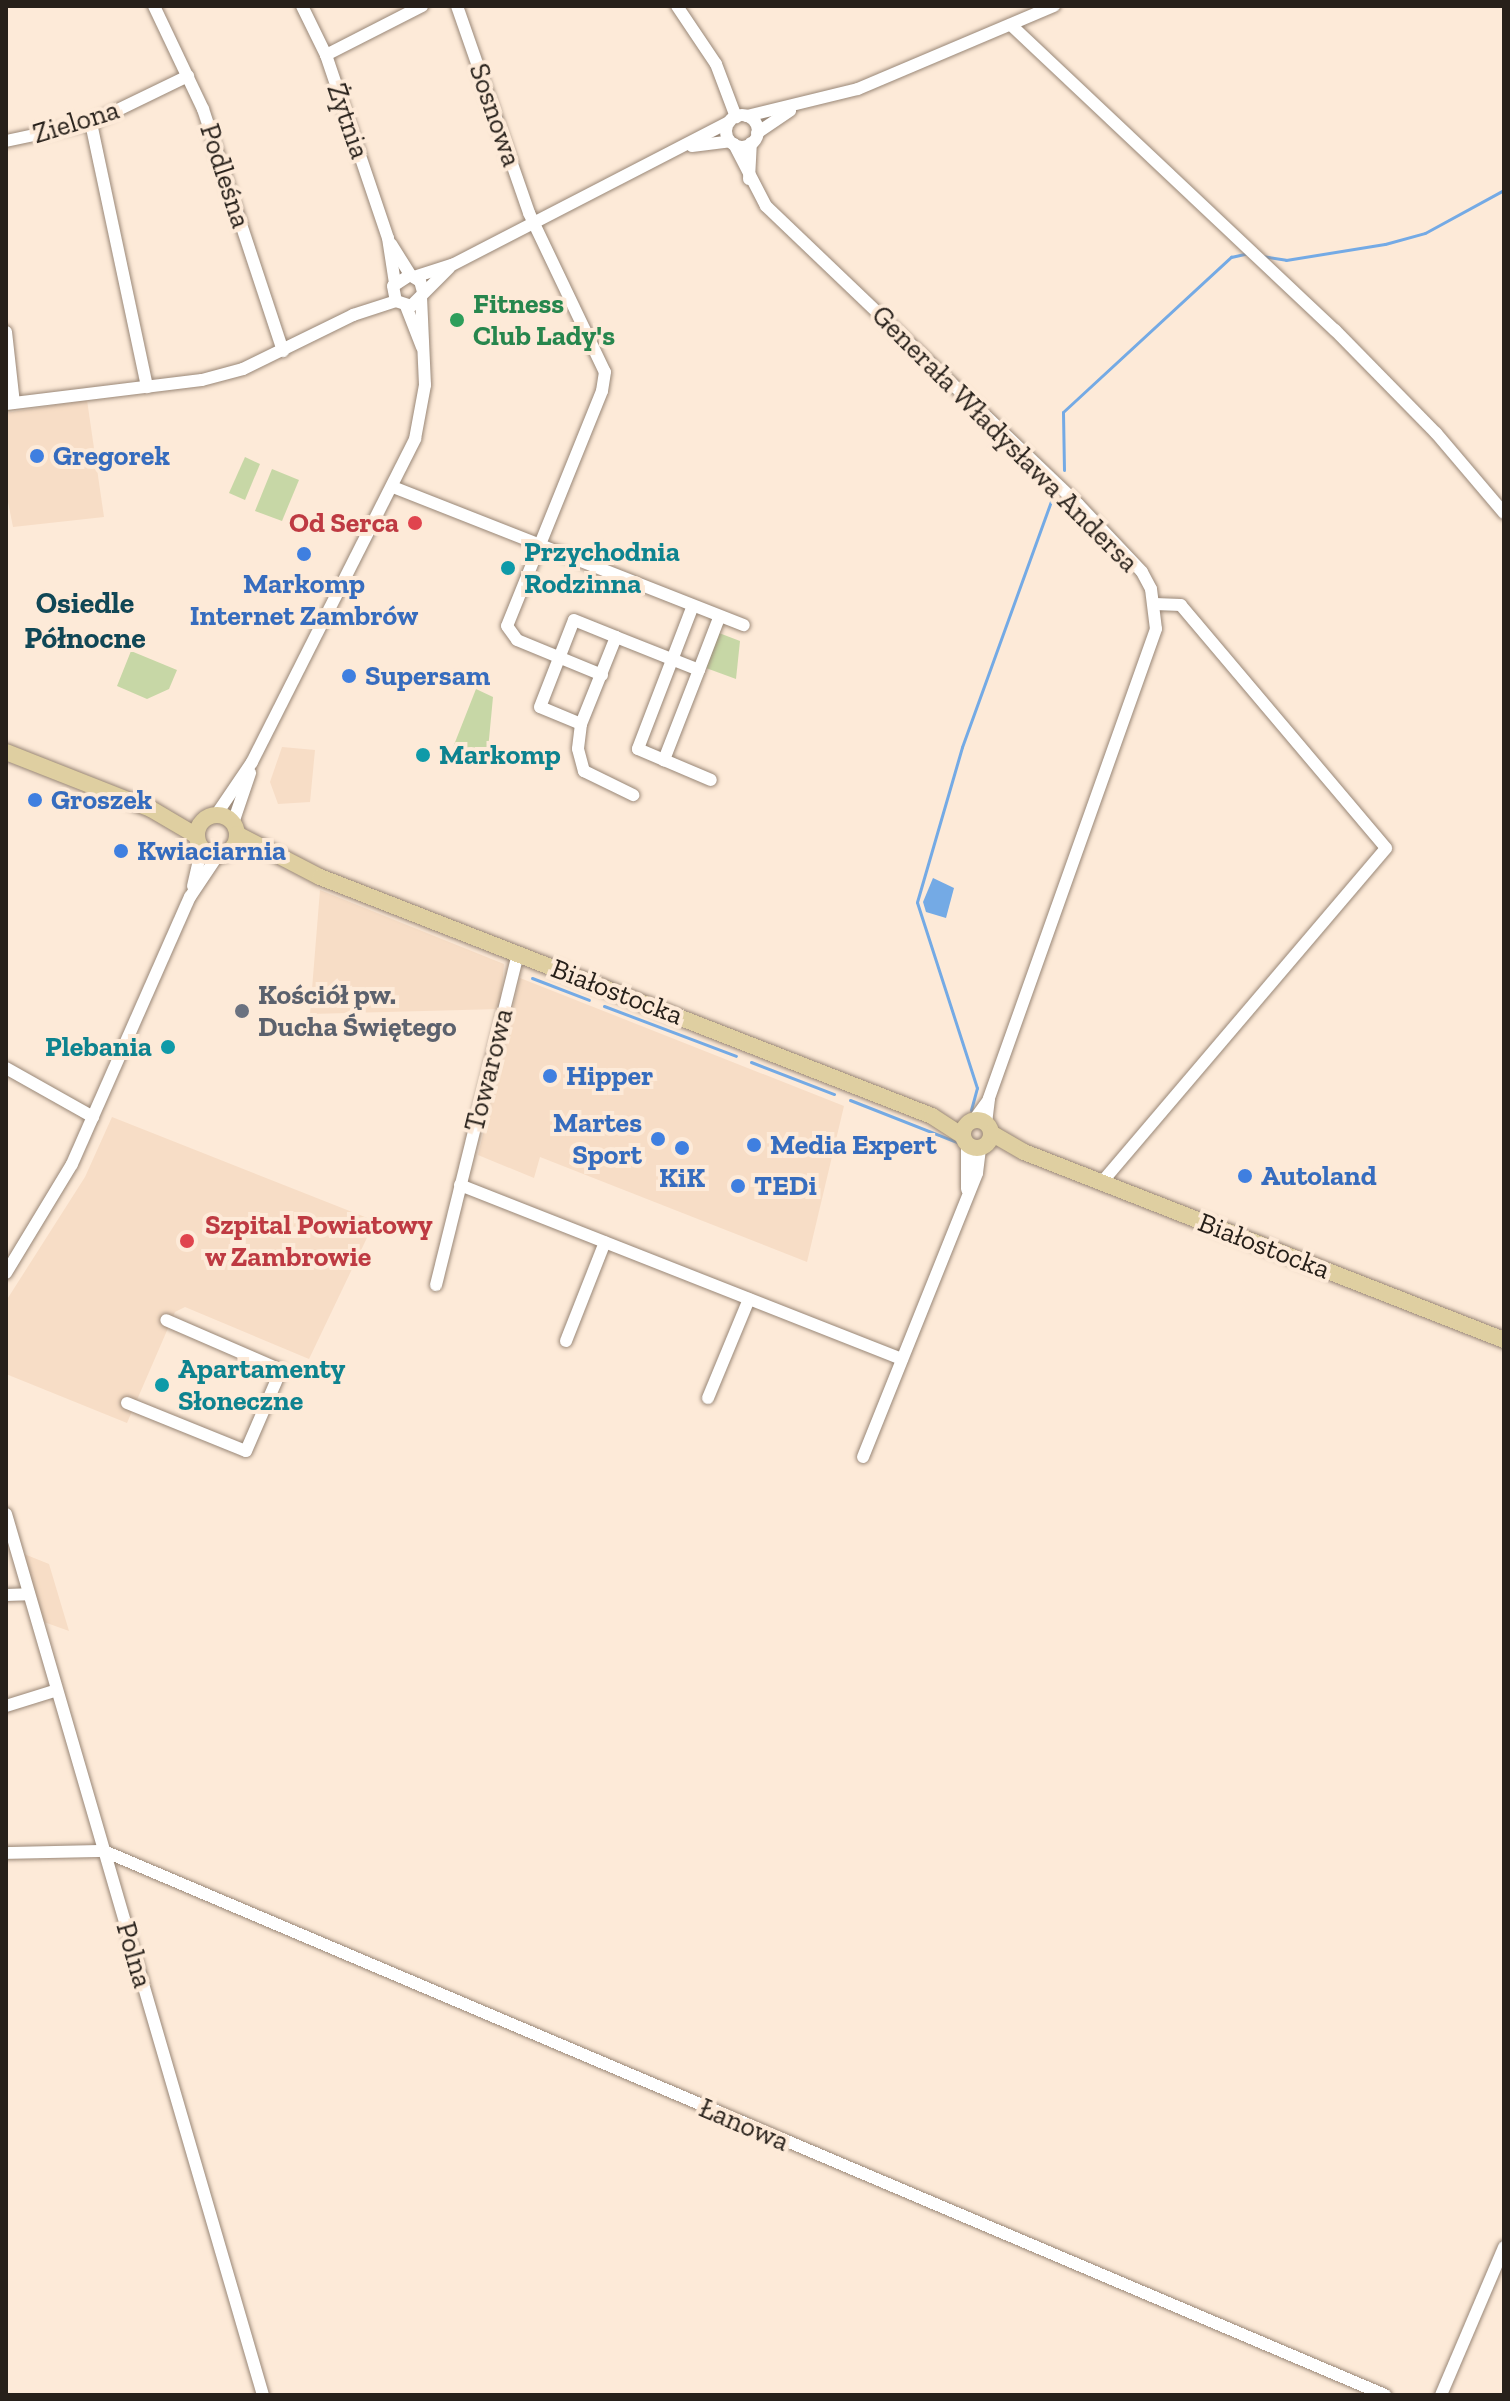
<!DOCTYPE html>
<meta charset="utf-8">
<style>
body{margin:0}
#map{position:relative;width:1510px;height:2401px;overflow:hidden;background:#fdead8;font-family:"Zilla Slab",serif}
div>[style]{position:absolute}
.built>*{inset:0;background:#f7ddc6}
.green>*{inset:0;background:#c7d7a6}
.water>*{inset:0;background:#74aae5}
.stream>*{height:3px;margin:-1.5px;padding:0 1.5px;transform-origin:1.5px;border-radius:1.5px;background:#74aae5}
.roads{filter:drop-shadow(0 0 2px #998777) drop-shadow(0 0 2px #998777)}
.minor>*{height:12px;margin:-6px;padding:0 6px;transform-origin:6px;border-radius:6px;background:#fff}
.minor>.ring{margin:-6px;padding:0;box-sizing:content-box;background:none;border:12px solid #fff;border-radius:50%}
.major>*{height:16px;margin:-8px;padding:0 8px;transform-origin:8px;border-radius:8px;background:#dfcfa1}
.major>.ring{margin:-8px;padding:0;box-sizing:content-box;background:none;border:16px solid #dfcfa1;border-radius:50%}
.dots>*{width:22px;height:22px;translate:-50% -50%;box-sizing:border-box;border:4px solid #fdead8;border-radius:50%}
span{translate:-50% -50%;white-space:nowrap;text-align:center;line-height:1.15;-webkit-text-stroke:8px #fdead8;paint-order:stroke}
.street-label{font-size:28px;color:#27201a}
.leisure-label{font-size:28px;color:#27864d;font-weight:700}
.left{translate:0 -50%;text-align:left}
.shop-label{font-size:28px;color:#366cbe;font-weight:700}
.right{translate:-100% -50%;text-align:right}
.health-label{font-size:28px;color:#be3a42;font-weight:700}
.culture-label{font-size:28px;color:#0d838f;font-weight:700}
.worship-label{font-size:28px;color:#5b616d;font-weight:700}
.neighbourhood-label{font-size:30px;color:#104756;font-weight:700}
.frame{position:absolute;inset:0;border:8px solid #27201a;pointer-events:none}
</style>
<div id="map">
<div class="built">
<i style="clip-path:polygon(87px 400px,104px 517px,13px 527px,6px 492px,6px 413px)"></i>
<i style="clip-path:polygon(282px 747px,315px 750px,310px 802px,278px 804px,270px 782px)"></i>
<i style="clip-path:polygon(320px 890px,504px 964px,500px 1009px,310px 1014px)"></i>
<i style="clip-path:polygon(520px 978px,844px 1106px,807px 1262px,540px 1157px,534px 1178px,478px 1155px)"></i>
<i style="clip-path:polygon(112px 1117px,375px 1221px,309px 1359px,185px 1307px,175px 1312px,127px 1423px,6px 1374px,6px 1301px,85px 1177px)"></i>
<i style="clip-path:polygon(24px 1554px,49px 1564px,69px 1631px,44px 1622px)"></i>
</div>
<div class="green">
<i style="clip-path:polygon(245px 457px,260px 464px,245px 500px,229px 493px)"></i>
<i style="clip-path:polygon(272px 469px,299px 480px,282px 521px,255px 511px)"></i>
<i style="clip-path:polygon(719px 633px,740px 641px,736px 679px,706px 668px)"></i>
<i style="clip-path:polygon(131px 651px,177px 670px,169px 689px,147px 699px,117px 686px)"></i>
<i style="clip-path:polygon(476px 689px,493px 697px,487px 760px,450px 755px)"></i>
</div>
<div class="water">
<i style="clip-path:polygon(933px 878px,954px 888px,946px 918px,926px 912px,923px 902px)"></i>
</div>
<div class="stream">
<i style="left:1262px;top:256px;width:24px;rotate:9deg"></i>
<i style="left:1286px;top:260px;width:100px;rotate:-9.2deg"></i>
<i style="left:1385px;top:244px;width:41px;rotate:-15.4deg"></i>
<i style="left:1425px;top:233px;width:90px;rotate:-28.6deg"></i>
<i style="left:1064px;top:470px;width:58px;rotate:-91deg"></i>
<i style="left:1063px;top:412px;width:229px;rotate:-42.7deg"></i>
<i style="left:1231px;top:257px;width:17px;rotate:-13deg"></i>
<i style="left:532px;top:978px;width:61px;rotate:21.1deg"></i>
<i style="left:604px;top:1006px;width:141px;rotate:20.7deg"></i>
<i style="left:751px;top:1062px;width:89px;rotate:21.1deg"></i>
<i style="left:850px;top:1100px;width:117px;rotate:21.5deg"></i>
<i style="left:971px;top:1110px;width:23px;rotate:-75deg"></i>
<i style="left:977px;top:1088px;width:195px;rotate:-107.9deg"></i>
<i style="left:917px;top:902px;width:161px;rotate:-73.8deg"></i>
<i style="left:962px;top:747px;width:268px;rotate:-70.1deg"></i>
</div>
<div class="roads">
<div class="minor">
<i style="left:154px;top:6px;width:114px;rotate:64.6deg"></i>
<i style="left:203px;top:109px;width:255px;rotate:71.7deg"></i>
<i style="left:302px;top:6px;width:55px;rotate:63.9deg"></i>
<i style="left:326px;top:55px;width:193px;rotate:71.3deg"></i>
<i style="left:388px;top:238px;width:46px;rotate:81.2deg"></i>
<i style="left:457px;top:6px;width:219px;rotate:70.8deg"></i>
<i style="left:529px;top:213px;width:176px;rotate:64.5deg"></i>
<i style="left:605px;top:372px;width:19px;rotate:99deg"></i>
<i style="left:602px;top:391px;width:253px;rotate:112deg"></i>
<i style="left:507px;top:626px;width:17px;rotate:54deg"></i>
<i style="left:517px;top:640px;width:92px;rotate:22.4deg"></i>
<i style="left:677px;top:6px;width:70px;rotate:56.1deg"></i>
<i style="left:716px;top:64px;width:57px;rotate:69.3deg"></i>
<i style="left:1011px;top:25px;width:445px;rotate:43.3deg"></i>
<i style="left:1335px;top:330px;width:144px;rotate:45.6deg"></i>
<i style="left:1436px;top:433px;width:105px;rotate:49.6deg"></i>
<i style="left:326px;top:55px;width:108px;rotate:-27deg"></i>
<i class="ring" style="left:726px;top:115px;width:20px;height:20px"></i>
<i style="left:747px;top:116px;width:114px;rotate:-13.7deg"></i>
<i style="left:858px;top:89px;width:213px;rotate:-23deg"></i>
<i style="left:91px;top:123px;width:270px;rotate:78deg"></i>
<i style="left:757px;top:133px;width:40px;rotate:-34deg"></i>
<i style="left:6px;top:141px;width:87px;rotate:-12deg"></i>
<i style="left:91px;top:123px;width:108px;rotate:-25.9deg"></i>
<i style="left:734px;top:144px;width:70px;rotate:62.7deg"></i>
<i style="left:766px;top:206px;width:431px;rotate:43.7deg"></i>
<i style="left:1078px;top:504px;width:93px;rotate:46.7deg"></i>
<i style="left:1142px;top:572px;width:19px;rotate:62deg"></i>
<i style="left:1151px;top:589px;width:40px;rotate:82.9deg"></i>
<i style="left:1156px;top:629px;width:499px;rotate:109.6deg"></i>
<i style="left:989px;top:1099px;width:24px;rotate:97deg"></i>
<i style="left:692px;top:146px;width:38px;rotate:-7deg"></i>
<i style="left:749px;top:179px;width:36px;rotate:-87deg"></i>
<i style="left:391px;top:244px;width:36px;rotate:58deg"></i>
<i style="left:414px;top:277px;width:40px;rotate:-18deg"></i>
<i style="left:452px;top:265px;width:312px;rotate:-27.3deg"></i>
<i style="left:423px;top:292px;width:11px;rotate:-105deg"></i>
<i style="left:420px;top:281px;width:12px;rotate:-149deg"></i>
<i style="left:410px;top:275px;width:20px;rotate:147deg"></i>
<i style="left:393px;top:286px;width:15px;rotate:79deg"></i>
<i style="left:396px;top:301px;width:16px;rotate:18deg"></i>
<i style="left:411px;top:306px;width:54px;rotate:-45deg"></i>
<i style="left:406px;top:306px;width:44px;rotate:68.7deg"></i>
<i style="left:6px;top:332px;width:71px;rotate:83.6deg"></i>
<i style="left:6px;top:404px;width:197px;rotate:-7deg"></i>
<i style="left:202px;top:380px;width:42px;rotate:-15deg"></i>
<i style="left:243px;top:369px;width:123px;rotate:-26.1deg"></i>
<i style="left:353px;top:315px;width:45px;rotate:-18deg"></i>
<i style="left:393px;top:487px;width:377px;rotate:21.5deg"></i>
<i style="left:692px;top:608px;width:151px;rotate:111deg"></i>
<i style="left:638px;top:749px;width:79px;rotate:23deg"></i>
<i style="left:574px;top:620px;width:45px;rotate:22deg"></i>
<i style="left:616px;top:637px;width:94px;rotate:111.9deg"></i>
<i style="left:581px;top:724px;width:44px;rotate:-157.5deg"></i>
<i style="left:540px;top:707px;width:93px;rotate:-68.7deg"></i>
<i style="left:616px;top:637px;width:89px;rotate:21.7deg"></i>
<i style="left:699px;top:670px;width:97px;rotate:111.3deg"></i>
<i style="left:699px;top:670px;width:56px;rotate:-69deg"></i>
<i style="left:581px;top:724px;width:25px;rotate:97deg"></i>
<i style="left:578px;top:749px;width:23px;rotate:75deg"></i>
<i style="left:584px;top:771px;width:55px;rotate:26.1deg"></i>
<i style="left:216px;top:815px;width:64px;rotate:-55.8deg"></i>
<i style="left:252px;top:762px;width:362px;rotate:-63.2deg"></i>
<i style="left:415px;top:439px;width:55px;rotate:-79.5deg"></i>
<i style="left:425px;top:385px;width:88px;rotate:-92.6deg"></i>
<i style="left:233px;top:823px;width:53px;rotate:-71.2deg"></i>
<i style="left:193px;top:886px;width:39px;rotate:-77deg"></i>
<i style="left:6px;top:1068px;width:100px;rotate:29.4deg"></i>
<i style="left:974px;top:1120px;width:22px;rotate:-54deg"></i>
<i style="left:967px;top:1144px;width:45px;rotate:90deg"></i>
<i style="left:1102px;top:1182px;width:438px;rotate:-49.6deg"></i>
<i style="left:1386px;top:848px;width:318px;rotate:-130.2deg"></i>
<i style="left:1181px;top:605px;width:26px;rotate:-178deg"></i>
<i style="left:460px;top:1185px;width:475px;rotate:21.5deg"></i>
<i style="left:6px;top:1273px;width:127px;rotate:-58.8deg"></i>
<i style="left:72px;top:1164px;width:292px;rotate:-66.2deg"></i>
<i style="left:190px;top:897px;width:50px;rotate:-56.3deg"></i>
<i style="left:436px;top:1285px;width:341px;rotate:-76.1deg"></i>
<i style="left:566px;top:1341px;width:106px;rotate:-68.5deg"></i>
<i style="left:708px;top:1398px;width:107px;rotate:-67.5deg"></i>
<i style="left:127px;top:1403px;width:128px;rotate:22deg"></i>
<i style="left:246px;top:1451px;width:88px;rotate:-66.6deg"></i>
<i style="left:281px;top:1370px;width:125px;rotate:-156.5deg"></i>
<i style="left:863px;top:1457px;width:306px;rotate:-68.1deg"></i>
<i style="left:977px;top:1173px;width:25px;rotate:-83deg"></i>
<i style="left:6px;top:1514px;width:918px;rotate:73.74deg"></i>
<i style="left:6px;top:1595px;width:23px;rotate:-2deg"></i>
<i style="left:6px;top:1706px;width:53px;rotate:-17.4deg"></i>
<i style="left:104px;top:1851px;width:1392px;rotate:23.01deg"></i>
<i style="left:6px;top:1853px;width:98px;rotate:-1.2deg"></i>
<i style="left:1441px;top:2395px;width:161px;rotate:-66.9deg"></i>
</div>
<div class="major">
<i style="left:6px;top:752px;width:156px;rotate:21.5deg"></i>
<i style="left:151px;top:809px;width:53px;rotate:30.4deg"></i>
<i class="ring" style="left:197px;top:815px;width:24px;height:24px"></i>
<i style="left:237px;top:834px;width:93px;rotate:27.4deg"></i>
<i style="left:320px;top:877px;width:657px;rotate:21.33deg"></i>
<i style="left:932px;top:1116px;width:37px;rotate:33deg"></i>
<i class="ring" style="left:963px;top:1120px;width:12px;height:12px"></i>
<i style="left:991px;top:1133px;width:38px;rotate:30deg"></i>
<i style="left:1024px;top:1152px;width:516px;rotate:21.39deg"></i>
</div>
</div>
<div class="dots">
<i style="left:457px;top:320px;background:#2e9e5b"></i>
<i style="left:37px;top:456px;background:#3f7fe0"></i>
<i style="left:415px;top:523px;background:#e0444e"></i>
<i style="left:304px;top:554px;background:#3f7fe0"></i>
<i style="left:508px;top:568px;background:#0f9aa8"></i>
<i style="left:349px;top:676px;background:#3f7fe0"></i>
<i style="left:423px;top:755px;background:#0f9aa8"></i>
<i style="left:35px;top:800px;background:#3f7fe0"></i>
<i style="left:121px;top:851px;background:#3f7fe0"></i>
<i style="left:242px;top:1011px;background:#6b7280"></i>
<i style="left:168px;top:1047px;background:#0f9aa8"></i>
<i style="left:550px;top:1076px;background:#3f7fe0"></i>
<i style="left:658px;top:1139px;background:#3f7fe0"></i>
<i style="left:754px;top:1145px;background:#3f7fe0"></i>
<i style="left:682px;top:1148px;background:#3f7fe0"></i>
<i style="left:1245px;top:1176px;background:#3f7fe0"></i>
<i style="left:738px;top:1186px;background:#3f7fe0"></i>
<i style="left:187px;top:1241px;background:#e0444e"></i>
<i style="left:162px;top:1385px;background:#0f9aa8"></i>
</div>
<div class="street-label">
<span style="left:495px;top:115px;rotate:71deg">Sosnowa</span>
<span style="left:348px;top:121px;rotate:71deg">Żytnia</span>
<span style="left:76px;top:122px;rotate:-17deg">Zielona</span>
<span style="left:225px;top:176px;rotate:72deg">Podleśna</span>
<span style="left:1005px;top:439px;rotate:45deg">Generała Władysława Andersa</span>
<span style="left:617px;top:992px;rotate:21deg">Białostocka</span>
<span style="left:489px;top:1070px;rotate:-76deg">Towarowa</span>
<span style="left:1264px;top:1246px;rotate:21deg">Białostocka</span>
<span style="left:134px;top:1955px;rotate:74deg">Polna</span>
<span style="left:744px;top:2125px;rotate:23deg">Łanowa</span>
</div>
<div class="leisure-label">
<span class="left" style="left:473px;top:320px">Fitness<br>Club Lady's</span>
</div>
<div class="shop-label">
<span class="left" style="left:53px;top:456px">Gregorek</span>
<span style="left:304px;top:600px">Markomp<br>Internet Zambrów</span>
<span class="left" style="left:365px;top:676px">Supersam</span>
<span class="left" style="left:51px;top:800px">Groszek</span>
<span class="left" style="left:137px;top:851px">Kwiaciarnia</span>
<span class="left" style="left:566px;top:1076px">Hipper</span>
<span class="right" style="left:642px;top:1139px">Martes<br>Sport</span>
<span class="left" style="left:770px;top:1145px">Media Expert</span>
<span class="left" style="left:1261px;top:1176px">Autoland</span>
<span style="left:682px;top:1178px">KiK</span>
<span class="left" style="left:754px;top:1186px">TEDi</span>
</div>
<div class="health-label">
<span class="right" style="left:399px;top:523px">Od Serca</span>
<span class="left" style="left:205px;top:1241px">Szpital Powiatowy<br>w Zambrowie</span>
</div>
<div class="culture-label">
<span class="left" style="left:524px;top:568px">Przychodnia<br>Rodzinna</span>
<span class="left" style="left:439px;top:755px">Markomp</span>
<span class="right" style="left:152px;top:1047px">Plebania</span>
<span class="left" style="left:178px;top:1385px">Apartamenty<br>Słoneczne</span>
</div>
<div class="worship-label">
<span class="left" style="left:258px;top:1011px">Kościół pw.<br>Ducha Świętego</span>
</div>
<div class="neighbourhood-label">
<span style="left:85px;top:620px">Osiedle<br>Północne</span>
</div>
<div class="frame"></div>
</div>
